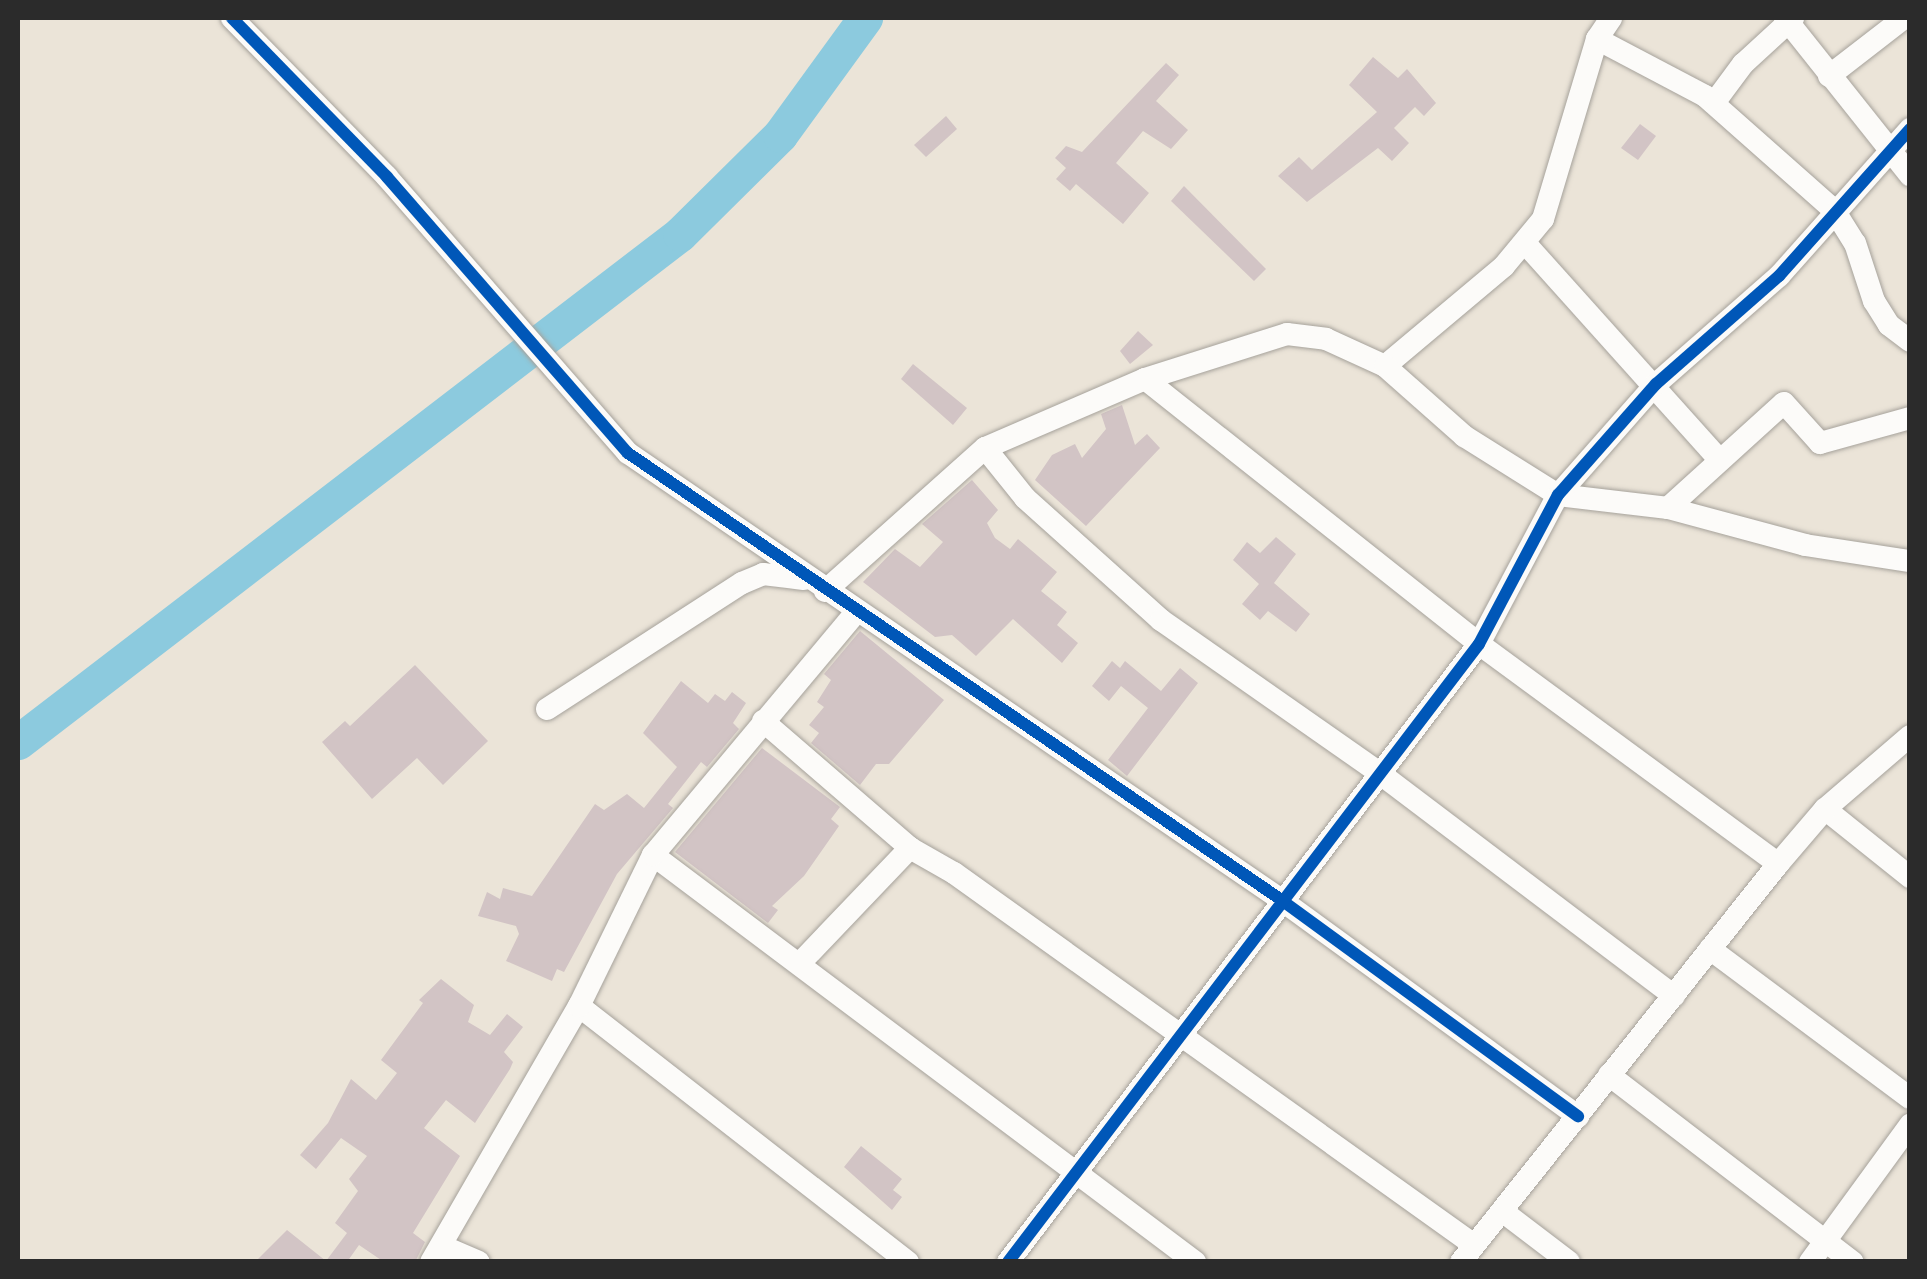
<!DOCTYPE html>
<style>
body{margin:0}
#map{position:relative;width:1927px;height:1279px;overflow:hidden;background:#ebe4d8;font-family:"Playpen Sans",sans-serif}
div>[style]{position:absolute}
.river>*{height:35px;margin:-17.5px;padding:0 17.5px;transform-origin:17.5px;border-radius:17.5px;background:#8ccade}
.building>*{inset:0;background:#d2c4c5}
.roads{filter:drop-shadow(0 0 2px #a6a29b) drop-shadow(0 0 2px #a6a29b)}
.street>*{height:22px;margin:-11px;padding:0 11px;transform-origin:11px;border-radius:11px;background:#fcfbf9}
.cycleway>*{height:12px;margin:-6px;padding:0 6px;transform-origin:6px;border-radius:6px;background:#0057b8}
span{translate:-50% -50%;white-space:nowrap;text-align:center;line-height:1.15;-webkit-text-stroke:9px #f7f3e8;paint-order:stroke}
.frame{position:absolute;inset:0;border:20px solid #2b2b2b;pointer-events:none}
</style>
<div id="map">
<div class="river">
<i style="left:18px;top:742px;width:834px;rotate:-37.5deg"></i>
<i style="left:680px;top:234px;width:141px;rotate:-44.7deg"></i>
<i style="left:780px;top:135px;width:145px;rotate:-54deg"></i>
</div>
<div class="building">
<i style="clip-path:polygon(1373px 57px,1398px 78px,1407px 69px,1436px 103px,1424px 116px,1415px 107px,1394px 128px,1409px 143px,1392px 161px,1378px 148px,1307px 202px,1278px 176px,1299px 157px,1312px 170px,1377px 112px,1349px 85px)"></i>
<i style="clip-path:polygon(1166px 63px,1179px 75px,1156px 101px,1188px 130px,1171px 149px,1143px 131px,1116px 163px,1149px 193px,1123px 224px,1076px 184px,1070px 191px,1056px 179px,1066px 168px,1055px 158px,1066px 146px,1082px 152px)"></i>
<i style="clip-path:polygon(946px 116px,957px 129px,926px 157px,914px 145px)"></i>
<i style="clip-path:polygon(1640px 124px,1656px 136px,1638px 160px,1621px 148px)"></i>
<i style="clip-path:polygon(1184px 186px,1266px 269px,1254px 281px,1171px 201px)"></i>
<i style="clip-path:polygon(1138px 331px,1153px 345px,1130px 364px,1120px 351px)"></i>
<i style="clip-path:polygon(913px 364px,967px 408px,953px 425px,901px 379px)"></i>
<i style="clip-path:polygon(1122px 405px,1135px 445px,1147px 434px,1160px 448px,1086px 526px,1035px 480px,1052px 455px,1075px 444px,1082px 458px,1106px 429px,1101px 414px)"></i>
<i style="clip-path:polygon(972px 480px,998px 510px,987px 523px,995px 538px,1010px 549px,1018px 539px,1057px 572px,1041px 591px,1067px 612px,1057px 625px,1078px 643px,1062px 663px,1013px 619px,976px 656px,952px 635px,935px 637px,863px 582px,895px 549px,920px 567px,943px 542px,922px 524px)"></i>
<i style="clip-path:polygon(1276px 537px,1296px 554px,1274px 583px,1310px 614px,1296px 632px,1268px 611px,1260px 620px,1242px 604px,1259px 584px,1233px 560px,1247px 542px,1260px 553px)"></i>
<i style="clip-path:polygon(860px 631px,944px 700px,889px 764px,876px 764px,860px 785px,811px 743px,819px 733px,809px 725px,824px 707px,817px 702px,831px 680px,824px 674px)"></i>
<i style="clip-path:polygon(1112px 661px,1120px 668px,1125px 661px,1161px 691px,1180px 668px,1198px 683px,1127px 776px,1108px 760px,1148px 708px,1121px 686px,1109px 701px,1092px 686px)"></i>
<i style="clip-path:polygon(415px 665px,488px 741px,443px 785px,417px 758px,372px 799px,322px 742px,345px 721px,350px 726px)"></i>
<i style="clip-path:polygon(681px 681px,708px 703px,715px 694px,725px 701px,732px 692px,746px 703px,733px 723px,739px 729px,707px 767px,701px 762px,668px 804px,673px 808px,617px 874px,564px 972px,557px 969px,552px 981px,506px 961px,519px 934px,516px 926px,478px 916px,487px 892px,500px 899px,503px 888px,532px 896px,595px 804px,604px 810px,627px 794px,644px 808px,677px 767px,643px 733px)"></i>
<i style="clip-path:polygon(762px 748px,840px 807px,831px 819px,839px 826px,804px 876px,772px 906px,778px 910px,768px 923px,675px 852px)"></i>
<i style="clip-path:polygon(441px 979px,474px 1005px,468px 1022px,490px 1035px,507px 1014px,523px 1027px,504px 1052px,513px 1062px,510px 1069px,475px 1123px,446px 1100px,424px 1128px,460px 1156px,413px 1233px,425px 1242px,416px 1260px,384px 1262px,359px 1245px,347px 1262px,255px 1262px,287px 1230px,326px 1261px,347px 1233px,335px 1223px,358px 1191px,349px 1179px,367px 1156px,341px 1138px,316px 1169px,300px 1155px,328px 1123px,351px 1079px,376px 1100px,397px 1073px,381px 1060px,423px 1003px,419px 1000px)"></i>
<i style="clip-path:polygon(861px 1146px,902px 1179px,893px 1190px,902px 1197px,892px 1210px,844px 1167px)"></i>
</div>
<div class="roads">
<div class="street">
<i style="left:232px;top:18px;width:222px;rotate:45.7deg"></i>
<i style="left:387px;top:177px;width:366px;rotate:48.9deg"></i>
<i style="left:628px;top:453px;width:790px;rotate:34.37deg"></i>
<i style="left:1280px;top:899px;width:369px;rotate:36.1deg"></i>
<i style="left:1785px;top:18px;width:201px;rotate:51.5deg"></i>
<i style="left:1597px;top:39px;width:122px;rotate:27.8deg"></i>
<i style="left:1705px;top:96px;width:172px;rotate:41.5deg"></i>
<i style="left:1834px;top:210px;width:39px;rotate:58deg"></i>
<i style="left:1855px;top:243px;width:61px;rotate:71.9deg"></i>
<i style="left:1874px;top:301px;width:28px;rotate:58deg"></i>
<i style="left:1889px;top:325px;width:26px;rotate:37deg"></i>
<i style="left:1829px;top:76px;width:95px;rotate:-37.7deg"></i>
<i style="left:1714px;top:103px;width:49px;rotate:-53.4deg"></i>
<i style="left:1743px;top:64px;width:68px;rotate:-42.6deg"></i>
<i style="left:1525px;top:243px;width:289px;rotate:48.1deg"></i>
<i style="left:1385px;top:366px;width:155px;rotate:-40deg"></i>
<i style="left:1504px;top:266px;width:61px;rotate:-50.3deg"></i>
<i style="left:1543px;top:219px;width:188px;rotate:-73.3deg"></i>
<i style="left:1597px;top:39px;width:25px;rotate:-56deg"></i>
<i style="left:1145px;top:379px;width:426px;rotate:38.4deg"></i>
<i style="left:1479px;top:644px;width:371px;rotate:36.3deg"></i>
<i style="left:985px;top:448px;width:64px;rotate:51.3deg"></i>
<i style="left:1025px;top:498px;width:183px;rotate:41.9deg"></i>
<i style="left:1161px;top:620px;width:265px;rotate:35deg"></i>
<i style="left:1378px;top:772px;width:371px;rotate:37.1deg"></i>
<i style="left:1668px;top:508px;width:156px;rotate:-42.2deg"></i>
<i style="left:1784px;top:403px;width:54px;rotate:48deg"></i>
<i style="left:1820px;top:443px;width:93px;rotate:-15.5deg"></i>
<i style="left:825px;top:591px;width:215px;rotate:-41.8deg"></i>
<i style="left:985px;top:448px;width:174px;rotate:-23.3deg"></i>
<i style="left:1145px;top:379px;width:149px;rotate:-17.6deg"></i>
<i style="left:1287px;top:334px;width:39px;rotate:7deg"></i>
<i style="left:1326px;top:339px;width:65px;rotate:24.6deg"></i>
<i style="left:1385px;top:366px;width:106px;rotate:41.5deg"></i>
<i style="left:1464px;top:436px;width:111px;rotate:32.1deg"></i>
<i style="left:1558px;top:495px;width:111px;rotate:6.7deg"></i>
<i style="left:1668px;top:508px;width:142px;rotate:15.1deg"></i>
<i style="left:1805px;top:545px;width:106px;rotate:8.7deg"></i>
<i style="left:547px;top:709px;width:232px;rotate:-32.9deg"></i>
<i style="left:742px;top:583px;width:23px;rotate:-23deg"></i>
<i style="left:763px;top:574px;width:41px;rotate:7deg"></i>
<i style="left:763px;top:721px;width:194px;rotate:40.8deg"></i>
<i style="left:910px;top:848px;width:51px;rotate:29.6deg"></i>
<i style="left:954px;top:873px;width:639px;rotate:35.58deg"></i>
<i style="left:1825px;top:809px;width:109px;rotate:38.7deg"></i>
<i style="left:653px;top:855px;width:678px;rotate:36.9deg"></i>
<i style="left:1710px;top:949px;width:249px;rotate:36.7deg"></i>
<i style="left:801px;top:962px;width:158px;rotate:-46.3deg"></i>
<i style="left:579px;top:1006px;width:417px;rotate:37.9deg"></i>
<i style="left:1609px;top:1075px;width:307px;rotate:37.5deg"></i>
<i style="left:1502px;top:1211px;width:84px;rotate:37.3deg"></i>
<i style="left:442px;top:1246px;width:40px;rotate:23.4deg"></i>
<i style="left:431px;top:1262px;width:296px;rotate:-60deg"></i>
<i style="left:579px;top:1006px;width:168px;rotate:-63.9deg"></i>
<i style="left:653px;top:855px;width:318px;rotate:-50.1deg"></i>
<i style="left:1008px;top:1262px;width:777px;rotate:-52.69deg"></i>
<i style="left:1479px;top:644px;width:169px;rotate:-62.1deg"></i>
<i style="left:1558px;top:495px;width:148px;rotate:-48.6deg"></i>
<i style="left:1656px;top:384px;width:164px;rotate:-41.3deg"></i>
<i style="left:1779px;top:276px;width:197px;rotate:-48.3deg"></i>
<i style="left:1461px;top:1262px;width:509px;rotate:-51.46deg"></i>
<i style="left:1778px;top:864px;width:72px;rotate:-49.5deg"></i>
<i style="left:1825px;top:809px;width:112px;rotate:-40.7deg"></i>
<i style="left:1810px;top:1262px;width:170px;rotate:-53.9deg"></i>
</div>
</div>
<div class="cycleway">
<i style="left:232px;top:18px;width:222px;rotate:45.7deg"></i>
<i style="left:387px;top:177px;width:366px;rotate:48.9deg"></i>
<i style="left:628px;top:453px;width:790px;rotate:34.37deg"></i>
<i style="left:1280px;top:899px;width:369px;rotate:36.1deg"></i>
<i style="left:1008px;top:1262px;width:777px;rotate:-52.69deg"></i>
<i style="left:1479px;top:644px;width:169px;rotate:-62.1deg"></i>
<i style="left:1558px;top:495px;width:148px;rotate:-48.6deg"></i>
<i style="left:1656px;top:384px;width:164px;rotate:-41.3deg"></i>
<i style="left:1779px;top:276px;width:197px;rotate:-48.3deg"></i>
</div>
<div class="frame"></div>
</div>
